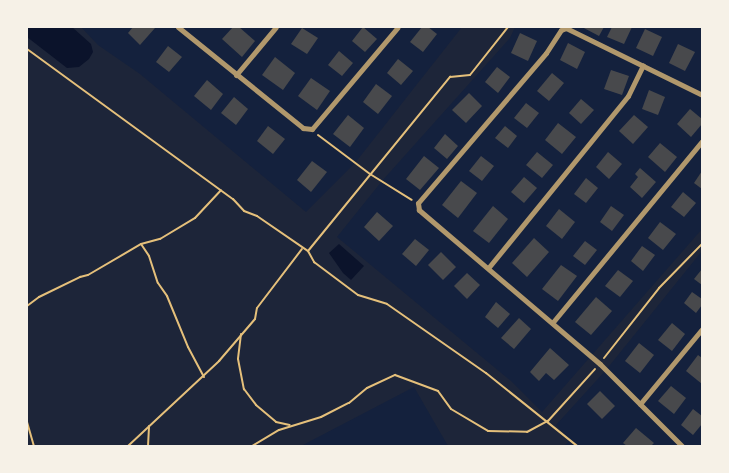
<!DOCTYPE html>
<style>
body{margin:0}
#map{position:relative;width:729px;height:473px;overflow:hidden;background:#14213d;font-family:Commissioner,sans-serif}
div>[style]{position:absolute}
.green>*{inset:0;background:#1d2539}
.water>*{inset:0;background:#0b132b}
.building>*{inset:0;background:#48494c}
.path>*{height:2px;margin:-1px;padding:0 1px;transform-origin:1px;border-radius:1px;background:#e5c07b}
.minor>*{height:5px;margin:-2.5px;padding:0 2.5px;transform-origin:2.5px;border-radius:2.5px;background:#b1986c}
span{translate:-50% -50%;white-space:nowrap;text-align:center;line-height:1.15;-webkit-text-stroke:5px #f6f1e7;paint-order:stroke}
.frame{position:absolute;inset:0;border:28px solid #f6f1e7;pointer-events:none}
</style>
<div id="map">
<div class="green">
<i style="clip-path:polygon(27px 27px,81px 27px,98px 45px,140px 74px,306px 212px,355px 163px,462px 27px,515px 27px,510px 38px,382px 181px,337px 237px,511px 381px,542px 412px,702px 229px,702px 251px,606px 370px,556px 425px,570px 440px,564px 446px,448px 446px,414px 387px,301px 446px,27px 446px)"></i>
</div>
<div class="water">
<i style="clip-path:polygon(27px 27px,72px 27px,91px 44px,93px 52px,89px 59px,79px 67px,67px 68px,27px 37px)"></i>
<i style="clip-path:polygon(339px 244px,364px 266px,351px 280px,343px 273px,329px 253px)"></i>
</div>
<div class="building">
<i style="clip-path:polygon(133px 27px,153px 27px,155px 28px,140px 45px,128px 33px)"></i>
<i style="clip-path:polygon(233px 27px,239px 27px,255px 41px,242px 57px,222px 39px)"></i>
<i style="clip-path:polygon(363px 27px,377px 39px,365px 52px,352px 41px)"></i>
<i style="clip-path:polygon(422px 27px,428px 27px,437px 34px,423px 52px,410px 42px)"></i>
<i style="clip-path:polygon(582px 27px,604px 27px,599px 36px)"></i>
<i style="clip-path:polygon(612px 27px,632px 27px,624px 44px,607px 37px)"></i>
<i style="clip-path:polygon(302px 28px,318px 38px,307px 54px,291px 44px)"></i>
<i style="clip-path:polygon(645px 29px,662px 37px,653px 56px,636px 48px)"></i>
<i style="clip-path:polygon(520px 33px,537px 41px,528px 61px,511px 53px)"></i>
<i style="clip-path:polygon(568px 43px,585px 52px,577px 69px,560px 60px)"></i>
<i style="clip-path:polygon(678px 44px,695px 52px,685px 71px,669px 63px)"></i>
<i style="clip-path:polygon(168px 46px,182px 57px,169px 72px,156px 62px)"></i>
<i style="clip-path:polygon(339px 51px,353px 63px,342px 76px,328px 65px)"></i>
<i style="clip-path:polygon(275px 57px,295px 73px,283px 90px,262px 75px)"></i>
<i style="clip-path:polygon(398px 59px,413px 71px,401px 85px,387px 73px)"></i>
<i style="clip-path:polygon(497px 67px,510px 77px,498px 93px,485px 82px)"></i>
<i style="clip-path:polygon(611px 70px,629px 76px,622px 95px,604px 89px)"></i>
<i style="clip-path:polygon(552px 73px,564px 83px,549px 101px,537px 91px)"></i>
<i style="clip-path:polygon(311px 78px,330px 91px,317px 110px,298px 96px)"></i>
<i style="clip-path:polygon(207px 80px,223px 94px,211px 110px,194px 96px)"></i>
<i style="clip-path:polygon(376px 84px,392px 96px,378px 114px,363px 102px)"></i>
<i style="clip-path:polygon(649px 90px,665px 97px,658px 115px,642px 109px)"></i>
<i style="clip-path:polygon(469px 93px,482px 106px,466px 123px,452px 110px)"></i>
<i style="clip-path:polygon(234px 97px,248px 109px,236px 125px,221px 113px)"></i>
<i style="clip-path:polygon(581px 99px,594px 110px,581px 124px,569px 113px)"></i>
<i style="clip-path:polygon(526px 103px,539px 113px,527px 128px,514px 118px)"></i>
<i style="clip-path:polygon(690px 109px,702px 119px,702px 124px,691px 137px,677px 124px)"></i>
<i style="clip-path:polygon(348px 115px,364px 128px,350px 147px,333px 134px)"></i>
<i style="clip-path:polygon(634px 115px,648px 127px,633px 144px,619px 131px)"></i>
<i style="clip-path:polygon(558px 123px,576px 137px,562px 154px,545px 140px)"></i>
<i style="clip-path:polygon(268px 126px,285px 139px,273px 154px,257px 141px)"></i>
<i style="clip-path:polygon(505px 126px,517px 136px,508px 148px,495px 138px)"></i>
<i style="clip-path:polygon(445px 134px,458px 146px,447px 159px,434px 148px)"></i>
<i style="clip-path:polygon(660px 143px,677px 157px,665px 172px,648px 157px)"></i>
<i style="clip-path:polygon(537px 152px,553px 165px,542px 178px,526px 165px)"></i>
<i style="clip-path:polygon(608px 152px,622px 164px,609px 179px,596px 167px)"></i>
<i style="clip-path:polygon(424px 156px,439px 168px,420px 190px,406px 179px)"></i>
<i style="clip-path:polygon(481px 156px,494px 166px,482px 181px,469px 171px)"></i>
<i style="clip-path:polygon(312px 161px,327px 172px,311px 192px,297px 180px)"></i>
<i style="clip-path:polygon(640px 168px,656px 182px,642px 198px,630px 187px,638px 177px,635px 174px)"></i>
<i style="clip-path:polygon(702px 171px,702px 189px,694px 183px)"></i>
<i style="clip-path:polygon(524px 177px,537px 188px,524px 203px,511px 192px)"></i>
<i style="clip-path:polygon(586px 178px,598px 188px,586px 203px,574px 194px)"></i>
<i style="clip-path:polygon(461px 181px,477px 193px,458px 218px,442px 205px)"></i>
<i style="clip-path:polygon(683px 192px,696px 203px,684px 217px,671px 207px)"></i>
<i style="clip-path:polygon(493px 206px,508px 219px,489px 243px,473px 231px)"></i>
<i style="clip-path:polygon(611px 206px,624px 215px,612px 231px,600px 222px)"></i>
<i style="clip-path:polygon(559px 209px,575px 222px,562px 239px,546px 226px)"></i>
<i style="clip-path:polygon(377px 212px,393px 226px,379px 241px,364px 227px)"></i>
<i style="clip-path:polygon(660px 222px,676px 234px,663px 250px,648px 238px)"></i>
<i style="clip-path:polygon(534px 238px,549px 252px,527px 277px,512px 263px)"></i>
<i style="clip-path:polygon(415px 239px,429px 250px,416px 266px,402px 254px)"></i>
<i style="clip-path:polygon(585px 241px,597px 250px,585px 265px,573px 256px)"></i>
<i style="clip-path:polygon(642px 246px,655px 255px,643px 271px,631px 261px)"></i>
<i style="clip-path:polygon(441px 252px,456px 267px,443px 280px,428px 265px)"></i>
<i style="clip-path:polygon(561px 265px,577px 276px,558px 301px,542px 289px)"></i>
<i style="clip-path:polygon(702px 269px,702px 285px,694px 279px)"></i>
<i style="clip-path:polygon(618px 270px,633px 281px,620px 297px,605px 286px)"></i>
<i style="clip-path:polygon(467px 273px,480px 285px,467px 299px,454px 286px)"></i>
<i style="clip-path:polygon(692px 292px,702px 299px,702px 305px,696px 313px,684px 303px)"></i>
<i style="clip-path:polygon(596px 297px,612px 311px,591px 335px,575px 322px)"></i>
<i style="clip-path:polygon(496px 302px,510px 314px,498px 328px,485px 317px)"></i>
<i style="clip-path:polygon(519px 318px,531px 329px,514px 349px,501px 338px)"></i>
<i style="clip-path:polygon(672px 323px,685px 334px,672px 351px,658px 340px)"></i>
<i style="clip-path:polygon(639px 343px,654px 355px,640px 373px,625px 361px)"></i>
<i style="clip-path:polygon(550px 348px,569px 365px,554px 380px,546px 373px,539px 381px,530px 372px)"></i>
<i style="clip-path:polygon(698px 355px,702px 358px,702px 384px,686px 371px)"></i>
<i style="clip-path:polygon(671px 386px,686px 398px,674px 414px,658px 401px)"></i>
<i style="clip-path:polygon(600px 391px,615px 406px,602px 419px,587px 404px)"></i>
<i style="clip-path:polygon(693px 409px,702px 416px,702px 424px,693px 435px,681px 425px)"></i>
<i style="clip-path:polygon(636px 428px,654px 443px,651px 446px,627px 446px,623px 443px)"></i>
</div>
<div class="path">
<i style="left:27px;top:49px;width:255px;rotate:36.1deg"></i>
<i style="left:233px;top:199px;width:16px;rotate:47deg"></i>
<i style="left:244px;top:211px;width:14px;rotate:21deg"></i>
<i style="left:257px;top:216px;width:62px;rotate:34.5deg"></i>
<i style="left:308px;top:251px;width:13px;rotate:61deg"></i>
<i style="left:314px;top:262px;width:55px;rotate:36.9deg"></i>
<i style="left:358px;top:295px;width:30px;rotate:17deg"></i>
<i style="left:387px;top:304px;width:121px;rotate:34.9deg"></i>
<i style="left:486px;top:373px;width:117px;rotate:38.7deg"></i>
<i style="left:318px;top:135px;width:65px;rotate:36.9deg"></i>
<i style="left:370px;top:174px;width:49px;rotate:31.8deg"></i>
<i style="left:141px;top:244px;width:14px;rotate:56deg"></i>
<i style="left:149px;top:256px;width:28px;rotate:72deg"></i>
<i style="left:158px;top:283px;width:16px;rotate:55deg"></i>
<i style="left:167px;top:296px;width:55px;rotate:67.6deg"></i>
<i style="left:188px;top:347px;width:34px;rotate:62deg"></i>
<i style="left:308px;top:251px;width:225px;rotate:-50.8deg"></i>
<i style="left:450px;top:77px;width:20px;rotate:-6deg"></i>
<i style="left:470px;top:75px;width:61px;rotate:-51.6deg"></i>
<i style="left:27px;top:306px;width:15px;rotate:-37deg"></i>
<i style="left:39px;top:297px;width:46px;rotate:-26deg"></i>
<i style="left:80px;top:277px;width:8px;rotate:-14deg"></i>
<i style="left:88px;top:275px;width:61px;rotate:-30.3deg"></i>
<i style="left:141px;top:244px;width:20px;rotate:-15deg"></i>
<i style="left:160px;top:239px;width:41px;rotate:-31deg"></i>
<i style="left:195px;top:218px;width:38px;rotate:-47deg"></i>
<i style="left:241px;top:334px;width:25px;rotate:97deg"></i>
<i style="left:238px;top:359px;width:31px;rotate:79deg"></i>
<i style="left:244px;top:389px;width:20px;rotate:53deg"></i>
<i style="left:256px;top:405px;width:26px;rotate:40deg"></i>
<i style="left:276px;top:422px;width:14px;rotate:12deg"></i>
<i style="left:604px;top:358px;width:89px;rotate:-51.8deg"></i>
<i style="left:659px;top:288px;width:62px;rotate:-45.7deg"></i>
<i style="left:27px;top:422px;width:25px;rotate:74deg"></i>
<i style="left:128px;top:446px;width:125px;rotate:-43deg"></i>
<i style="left:219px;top:361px;width:55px;rotate:-49.4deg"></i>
<i style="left:255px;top:319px;width:11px;rotate:-80deg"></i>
<i style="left:257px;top:308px;width:74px;rotate:-52.7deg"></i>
<i style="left:148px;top:446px;width:20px;rotate:-87deg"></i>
<i style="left:252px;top:446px;width:31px;rotate:-31deg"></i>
<i style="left:279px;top:430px;width:44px;rotate:-17.2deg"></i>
<i style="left:321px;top:417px;width:31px;rotate:-27deg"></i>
<i style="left:349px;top:403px;width:23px;rotate:-40deg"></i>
<i style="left:367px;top:388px;width:31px;rotate:-25deg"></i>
<i style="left:395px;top:375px;width:46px;rotate:20.4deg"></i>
<i style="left:438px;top:391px;width:22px;rotate:54deg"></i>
<i style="left:451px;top:409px;width:43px;rotate:30.7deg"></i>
<i style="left:488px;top:431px;width:39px;rotate:1deg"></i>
<i style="left:527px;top:432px;width:24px;rotate:-28deg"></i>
<i style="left:548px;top:421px;width:70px;rotate:-47.9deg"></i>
</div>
<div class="minor">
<i style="left:178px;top:27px;width:161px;rotate:38.9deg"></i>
<i style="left:303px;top:128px;width:9px;rotate:6deg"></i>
<i style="left:312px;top:129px;width:133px;rotate:-49.9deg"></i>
<i style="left:236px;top:75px;width:62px;rotate:-50.2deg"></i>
<i style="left:489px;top:267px;width:220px;rotate:-50.9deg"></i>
<i style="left:628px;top:96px;width:34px;rotate:-64deg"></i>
<i style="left:553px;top:322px;width:234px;rotate:-50.5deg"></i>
<i style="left:640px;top:404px;width:97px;rotate:-50.4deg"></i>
<i style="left:682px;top:446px;width:116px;rotate:-135deg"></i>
<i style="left:600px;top:364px;width:238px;rotate:-139.6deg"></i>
<i style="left:419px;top:210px;width:7px;rotate:-98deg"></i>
<i style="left:418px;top:203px;width:197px;rotate:-49.5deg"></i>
<i style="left:546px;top:53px;width:27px;rotate:-57deg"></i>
<i style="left:561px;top:30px;width:5px;rotate:-22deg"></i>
<i style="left:566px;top:28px;width:152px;rotate:26.2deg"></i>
</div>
<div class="frame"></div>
</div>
